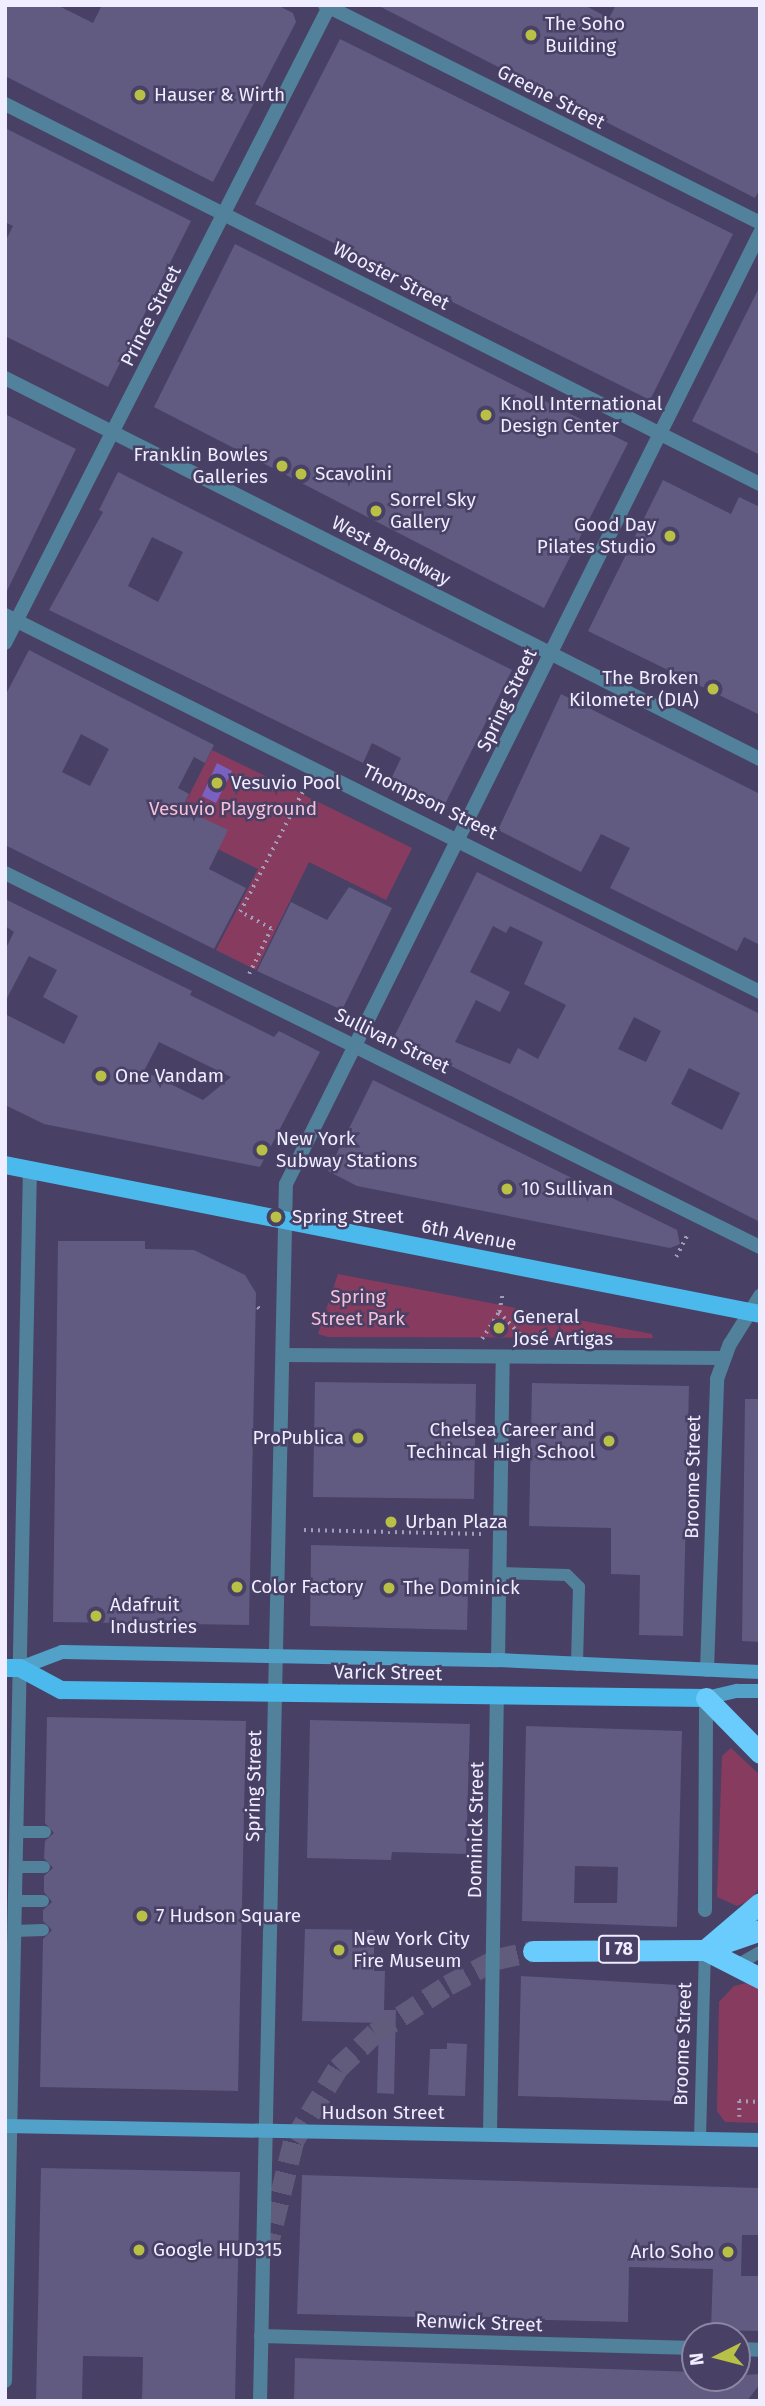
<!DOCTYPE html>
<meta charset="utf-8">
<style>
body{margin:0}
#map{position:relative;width:765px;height:2406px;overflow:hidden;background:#484165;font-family:"Fira Sans",sans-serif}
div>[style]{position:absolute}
.green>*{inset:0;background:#873c5f}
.water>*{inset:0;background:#7961c1}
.building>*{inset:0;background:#615a81}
.highway-tunnel>*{height:21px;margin-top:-10.5px;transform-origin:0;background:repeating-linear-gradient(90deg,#615b7c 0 21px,transparent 0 31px)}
.path>*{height:3.5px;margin-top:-1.75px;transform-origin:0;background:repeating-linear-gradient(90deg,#a29db8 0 2px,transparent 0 7px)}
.lane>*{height:12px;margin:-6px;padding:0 6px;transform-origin:6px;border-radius:6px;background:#51819b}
.street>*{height:14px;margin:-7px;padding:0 7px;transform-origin:7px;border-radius:7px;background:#51819b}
.secondary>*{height:14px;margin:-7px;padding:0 7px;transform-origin:7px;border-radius:7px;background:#51a1c9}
.primary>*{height:18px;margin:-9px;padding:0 9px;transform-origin:9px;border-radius:9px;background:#4cb9ec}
.highway>*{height:21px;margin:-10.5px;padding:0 10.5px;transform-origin:10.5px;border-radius:10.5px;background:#6accfd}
.dots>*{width:19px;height:19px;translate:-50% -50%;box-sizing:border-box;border:4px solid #484165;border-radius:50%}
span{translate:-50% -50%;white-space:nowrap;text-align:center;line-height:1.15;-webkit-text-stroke:5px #484165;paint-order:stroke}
.shield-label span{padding:2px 5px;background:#484165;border:2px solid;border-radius:5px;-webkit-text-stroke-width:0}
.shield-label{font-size:18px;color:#efedff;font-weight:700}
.poi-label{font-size:19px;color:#efedff}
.left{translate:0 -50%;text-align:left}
.right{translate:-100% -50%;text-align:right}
.street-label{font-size:19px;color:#efedff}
.park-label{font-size:19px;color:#f7bfd6}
.frame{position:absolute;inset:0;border:7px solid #efedff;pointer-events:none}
.north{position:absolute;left:681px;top:2322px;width:70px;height:70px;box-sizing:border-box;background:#484165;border:2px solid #8b86a3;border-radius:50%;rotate:264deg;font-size:19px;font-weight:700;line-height:28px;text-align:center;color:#efedff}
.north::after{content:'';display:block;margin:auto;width:24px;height:32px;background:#b9c046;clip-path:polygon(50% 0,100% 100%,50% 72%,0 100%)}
</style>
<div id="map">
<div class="green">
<i style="clip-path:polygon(212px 750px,412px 848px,386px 900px,309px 862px,256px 970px,216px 950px,258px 869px,173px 827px)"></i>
<i style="clip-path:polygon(338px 1274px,652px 1334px,653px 1338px,328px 1337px,318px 1334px)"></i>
<i style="clip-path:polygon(731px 1748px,760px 1775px,760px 1886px,751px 1900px,737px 1906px,717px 1897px,722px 1756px)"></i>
<i style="clip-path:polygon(751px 1982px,760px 1986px,760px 2123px,725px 2122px,717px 2111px,719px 2002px,734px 1986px)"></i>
</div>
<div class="water">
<i style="clip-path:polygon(217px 763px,232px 771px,216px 803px,202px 796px)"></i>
</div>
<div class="building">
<i style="clip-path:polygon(5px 5px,57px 5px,93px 23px,102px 5px,277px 5px,293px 13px,296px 22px,213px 182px,5px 76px)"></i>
<i style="clip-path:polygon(377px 5px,584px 5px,609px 18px,616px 5px,760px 5px,760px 189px,755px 198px)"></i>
<i style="clip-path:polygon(340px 39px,733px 234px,650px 400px,255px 204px)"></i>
<i style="clip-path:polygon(5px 128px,191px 221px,108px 387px,5px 336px,5px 242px,13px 226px,5px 222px)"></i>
<i style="clip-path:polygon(235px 244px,628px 443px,544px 608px,154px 407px)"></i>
<i style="clip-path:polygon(760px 286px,760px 455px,692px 421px)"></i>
<i style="clip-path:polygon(5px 414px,76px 449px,5px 595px)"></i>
<i style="clip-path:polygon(evenodd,118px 472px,512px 670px,445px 804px,392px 777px,401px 758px,372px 743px,363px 763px,49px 610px,103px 512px,99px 510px,118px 472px,152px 537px,183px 552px,158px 602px,128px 586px,152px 537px)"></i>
<i style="clip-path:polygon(663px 480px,731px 514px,739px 497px,760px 507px,760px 715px,588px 631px)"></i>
<i style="clip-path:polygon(evenodd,29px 650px,214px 745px,205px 763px,194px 757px,178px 788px,189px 794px,182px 808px,228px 830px,209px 869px,246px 888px,214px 949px,5px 845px,5px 696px,29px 650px,81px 734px,109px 749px,90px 786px,62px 772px,81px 734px)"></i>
<i style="clip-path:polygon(561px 694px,760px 794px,760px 945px,744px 937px,737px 951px,610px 888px,630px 848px,601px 834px,581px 872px,498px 830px)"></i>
<i style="clip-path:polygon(evenodd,477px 872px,760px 1014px,760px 1222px,394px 1037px,477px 872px,493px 926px,506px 933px,510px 926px,543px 942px,524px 984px,566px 1005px,538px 1059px,518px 1048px,510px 1064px,455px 1042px,476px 1000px,500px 1012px,510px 992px,470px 972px,493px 926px,477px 872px,634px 1017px,661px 1031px,646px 1062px,618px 1049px,634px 1017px,477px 872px,689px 1068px,740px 1093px,722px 1130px,671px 1104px,689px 1068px)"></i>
<i style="clip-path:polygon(349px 887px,392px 908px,342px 1010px,257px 971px,291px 902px,327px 920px)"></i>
<i style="clip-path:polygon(evenodd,5px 899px,192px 991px,190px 995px,274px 1037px,279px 1031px,320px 1052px,260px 1167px,44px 1124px,5px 1105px,5px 1014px,64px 1044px,78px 1016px,43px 997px,57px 970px,29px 956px,5px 1002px,5px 950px,14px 932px,5px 926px,5px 899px,159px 1042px,231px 1077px,203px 1100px,144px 1071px,159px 1042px)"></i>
<i style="clip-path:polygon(373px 1080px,677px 1230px,680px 1244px,670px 1248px,357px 1186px,328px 1171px)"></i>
<i style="clip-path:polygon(58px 1241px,145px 1241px,145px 1249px,194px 1250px,245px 1275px,256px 1293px,249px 1625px,53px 1622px)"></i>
<i style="clip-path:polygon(315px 1382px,476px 1384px,474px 1499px,313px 1497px)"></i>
<i style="clip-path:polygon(532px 1383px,689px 1386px,683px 1636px,639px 1635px,640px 1575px,611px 1574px,611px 1528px,529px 1526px)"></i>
<i style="clip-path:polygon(745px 1399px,760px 1399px,760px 1642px,742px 1641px)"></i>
<i style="clip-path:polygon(311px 1545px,469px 1549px,467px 1630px,310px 1626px)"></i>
<i style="clip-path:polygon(47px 1717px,246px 1721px,238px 2091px,40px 2087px,43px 1939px,52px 1930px,43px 1921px,43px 1910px,52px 1902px,44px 1892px,44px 1876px,53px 1868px,44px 1858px,45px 1841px,54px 1833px,45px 1823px)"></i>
<i style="clip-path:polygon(310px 1720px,470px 1724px,466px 1854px,392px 1852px,391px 1860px,307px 1858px)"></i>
<i style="clip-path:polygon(evenodd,526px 1726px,682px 1731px,677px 1927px,522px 1921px,526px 1726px,575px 1866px,618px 1867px,617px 1903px,574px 1903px,575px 1866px)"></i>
<i style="clip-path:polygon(305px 1929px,374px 1930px,374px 1971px,385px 1971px,384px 2010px,396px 2010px,394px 2094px,377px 2093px,379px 2023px,302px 2021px)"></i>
<i style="clip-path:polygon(521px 1976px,679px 1985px,676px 2101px,518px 2096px)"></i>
<i style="clip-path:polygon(447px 2043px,467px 2044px,465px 2096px,428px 2095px,430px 2049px,447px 2049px)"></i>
<i style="clip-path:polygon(41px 2168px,240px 2172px,235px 2401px,142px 2401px,143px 2357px,83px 2356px,82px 2401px,36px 2401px)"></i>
<i style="clip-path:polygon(302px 2175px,760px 2188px,760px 2235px,742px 2235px,741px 2276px,760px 2276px,760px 2331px,711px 2330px,713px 2269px,629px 2267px,628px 2322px,297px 2314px)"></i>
<i style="clip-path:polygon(295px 2358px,695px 2372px,695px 2378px,760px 2374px,760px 2384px,747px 2401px,294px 2401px)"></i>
</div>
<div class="highway-tunnel">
<i style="left:266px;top:2253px;width:116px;rotate:-76.1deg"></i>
<i style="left:294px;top:2140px;width:84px;rotate:-58.6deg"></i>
<i style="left:338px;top:2068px;width:51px;rotate:-43.4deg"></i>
<i style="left:375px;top:2033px;width:87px;rotate:-33.3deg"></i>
<i style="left:448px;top:1985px;width:55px;rotate:-28deg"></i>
<i style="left:497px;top:1959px;width:37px;rotate:-13deg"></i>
</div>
<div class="path">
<i style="left:249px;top:974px;width:50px;rotate:-63.9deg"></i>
<i style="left:271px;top:929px;width:35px;rotate:-151deg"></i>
<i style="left:240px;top:912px;width:143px;rotate:-62.5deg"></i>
<i style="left:268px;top:1152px;width:4px;rotate:34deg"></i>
<i style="left:676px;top:1257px;width:27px;rotate:-63deg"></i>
<i style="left:258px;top:1307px;width:5px;rotate:53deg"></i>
<i style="left:499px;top:1312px;width:37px;rotate:47deg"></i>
<i style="left:482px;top:1339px;width:32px;rotate:-58deg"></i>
<i style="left:499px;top:1312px;width:21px;rotate:-79deg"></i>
<i style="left:304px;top:1530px;width:178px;rotate:1.3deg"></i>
<i style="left:739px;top:2117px;width:16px;rotate:-90deg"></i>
<i style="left:739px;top:2101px;width:21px;rotate:3deg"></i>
</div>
<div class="lane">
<i style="left:499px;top:1573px;width:68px;rotate:1.7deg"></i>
<i style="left:567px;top:1575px;width:17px;rotate:45deg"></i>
<i style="left:579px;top:1587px;width:78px;rotate:91.5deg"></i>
<i style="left:17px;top:1832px;width:28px"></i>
<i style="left:16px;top:1867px;width:28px"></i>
<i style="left:16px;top:1901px;width:27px"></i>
<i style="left:15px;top:1931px;width:28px;rotate:-2deg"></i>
<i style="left:739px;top:1964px;width:24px;rotate:-30deg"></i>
<i style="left:700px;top:2139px;width:189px;rotate:-88.5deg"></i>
</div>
<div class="street">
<i style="left:325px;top:5px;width:487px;rotate:26.6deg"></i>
<i style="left:5px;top:104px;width:845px;rotate:26.72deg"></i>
<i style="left:5px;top:378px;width:846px;rotate:26.78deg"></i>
<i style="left:5px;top:615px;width:844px;rotate:26.53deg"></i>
<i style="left:5px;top:643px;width:716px;rotate:-63.01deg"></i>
<i style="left:5px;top:873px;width:843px;rotate:26.35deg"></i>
<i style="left:283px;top:1355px;width:441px;rotate:0.4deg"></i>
<i style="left:498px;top:1660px;width:303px;rotate:-89.1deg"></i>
<i style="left:707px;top:1670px;width:291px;rotate:-88deg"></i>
<i style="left:717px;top:1379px;width:37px;rotate:-70deg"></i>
<i style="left:730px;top:1344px;width:57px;rotate:-58deg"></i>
<i style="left:705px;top:1910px;width:212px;rotate:-89.7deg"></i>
<i style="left:490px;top:2134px;width:439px;rotate:-89.1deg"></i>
<i style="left:261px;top:2336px;width:434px;rotate:1.6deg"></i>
<i style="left:737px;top:2349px;width:23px;rotate:2deg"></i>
<i style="left:5px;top:2381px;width:1211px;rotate:-88.82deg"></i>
<i style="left:260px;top:2401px;width:1217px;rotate:-88.78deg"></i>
<i style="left:286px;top:1184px;width:1063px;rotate:-63.51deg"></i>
</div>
<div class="secondary">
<i style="left:20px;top:1668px;width:45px;rotate:-20.9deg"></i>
<i style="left:62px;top:1652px;width:436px;rotate:1.1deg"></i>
<i style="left:498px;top:1660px;width:262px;rotate:2.6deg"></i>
<i style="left:706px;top:1698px;width:32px;rotate:-13deg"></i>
<i style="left:737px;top:1691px;width:23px"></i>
<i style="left:5px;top:2126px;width:755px;rotate:1.06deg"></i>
</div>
<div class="primary">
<i style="left:5px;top:1165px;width:770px;rotate:11.16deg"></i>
<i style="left:5px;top:1668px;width:15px"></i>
<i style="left:20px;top:1668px;width:47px;rotate:28.2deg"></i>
<i style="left:61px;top:1690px;width:645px;rotate:0.71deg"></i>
</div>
<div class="highway">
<i style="left:706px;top:1698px;width:77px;rotate:45.5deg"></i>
<i style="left:723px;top:1943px;width:39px;rotate:-19deg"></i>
<i style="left:705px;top:1950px;width:72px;rotate:-40.5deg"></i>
<i style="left:533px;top:1951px;width:172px;rotate:-0.3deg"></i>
<i style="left:705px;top:1950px;width:62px;rotate:27deg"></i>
</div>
<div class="dots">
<i style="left:531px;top:35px;background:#b9c046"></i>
<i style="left:140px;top:95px;background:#b9c046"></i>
<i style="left:486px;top:415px;background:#b9c046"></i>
<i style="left:282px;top:466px;background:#b9c046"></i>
<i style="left:301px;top:474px;background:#b9c046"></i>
<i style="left:376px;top:511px;background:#b9c046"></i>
<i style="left:670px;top:536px;background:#b9c046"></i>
<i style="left:713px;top:689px;background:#b9c046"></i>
<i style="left:217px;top:783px;background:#b9c046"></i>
<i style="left:101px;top:1076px;background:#b9c046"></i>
<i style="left:262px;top:1150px;background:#b9c046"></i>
<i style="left:507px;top:1189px;background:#b9c046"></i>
<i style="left:276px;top:1217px;background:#b9c046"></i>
<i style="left:499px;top:1328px;background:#b9c046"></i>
<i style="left:358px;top:1438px;background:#b9c046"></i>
<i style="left:609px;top:1441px;background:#b9c046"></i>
<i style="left:391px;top:1522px;background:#b9c046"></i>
<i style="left:237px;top:1587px;background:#b9c046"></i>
<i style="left:389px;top:1588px;background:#b9c046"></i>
<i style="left:96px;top:1616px;background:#b9c046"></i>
<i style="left:142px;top:1916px;background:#b9c046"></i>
<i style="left:339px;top:1950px;background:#b9c046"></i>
<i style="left:139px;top:2250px;background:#b9c046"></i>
<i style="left:728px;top:2252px;background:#b9c046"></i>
</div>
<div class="shield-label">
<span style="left:619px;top:1949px">I 78</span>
</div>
<div class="poi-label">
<span class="left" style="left:545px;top:35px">The Soho<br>Building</span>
<span class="left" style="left:154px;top:95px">Hauser &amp; Wirth</span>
<span class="left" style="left:500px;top:415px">Knoll International<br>Design Center</span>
<span class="right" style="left:268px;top:466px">Franklin Bowles<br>Galleries</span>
<span class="left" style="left:315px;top:474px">Scavolini</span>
<span class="left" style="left:390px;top:511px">Sorrel Sky<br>Gallery</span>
<span class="right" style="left:656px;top:536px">Good Day<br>Pilates Studio</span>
<span class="right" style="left:699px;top:689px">The Broken<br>Kilometer (DIA)</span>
<span class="left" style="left:231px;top:783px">Vesuvio Pool</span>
<span class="left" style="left:115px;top:1076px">One Vandam</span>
<span class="left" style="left:276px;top:1150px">New York<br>Subway Stations</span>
<span class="left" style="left:521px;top:1189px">10 Sullivan</span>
<span class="left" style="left:292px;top:1217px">Spring Street</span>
<span class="left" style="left:513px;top:1328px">General<br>José Artigas</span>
<span class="right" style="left:595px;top:1441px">Chelsea Career and<br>Techincal High School</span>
<span class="right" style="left:344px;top:1438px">ProPublica</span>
<span class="left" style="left:405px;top:1522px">Urban Plaza</span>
<span class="left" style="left:251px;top:1587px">Color Factory</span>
<span class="left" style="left:403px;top:1588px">The Dominick</span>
<span class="left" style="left:110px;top:1616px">Adafruit<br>Industries</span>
<span class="left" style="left:156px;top:1916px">7 Hudson Square</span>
<span class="left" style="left:353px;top:1950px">New York City<br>Fire Museum</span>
<span class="left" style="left:153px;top:2250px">Google HUD315</span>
<span class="right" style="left:714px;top:2252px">Arlo Soho</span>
</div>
<div class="street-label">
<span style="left:551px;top:97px;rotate:27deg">Greene Street</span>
<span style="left:391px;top:276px;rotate:27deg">Wooster Street</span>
<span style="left:151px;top:316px;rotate:-63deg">Prince Street</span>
<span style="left:391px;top:551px;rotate:27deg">West Broadway</span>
<span style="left:507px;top:700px;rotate:-64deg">Spring Street</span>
<span style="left:430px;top:802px;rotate:26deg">Thompson Street</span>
<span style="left:392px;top:1041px;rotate:26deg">Sullivan Street</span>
<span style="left:469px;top:1235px;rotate:11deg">6th Avenue</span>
<span style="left:693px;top:1477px;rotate:-89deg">Broome Street</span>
<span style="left:388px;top:1673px;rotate:1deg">Varick Street</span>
<span style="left:254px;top:1786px;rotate:-89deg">Spring Street</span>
<span style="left:476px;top:1830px;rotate:-89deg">Dominick Street</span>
<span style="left:683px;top:2044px;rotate:-88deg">Broome Street</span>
<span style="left:383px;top:2113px">Hudson Street</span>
<span style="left:479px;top:2323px;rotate:2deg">Renwick Street</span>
</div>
<div class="park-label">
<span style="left:233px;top:809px">Vesuvio Playground</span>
<span style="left:358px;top:1308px">Spring<br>Street Park</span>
</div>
<div class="frame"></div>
<div class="north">N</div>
</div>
